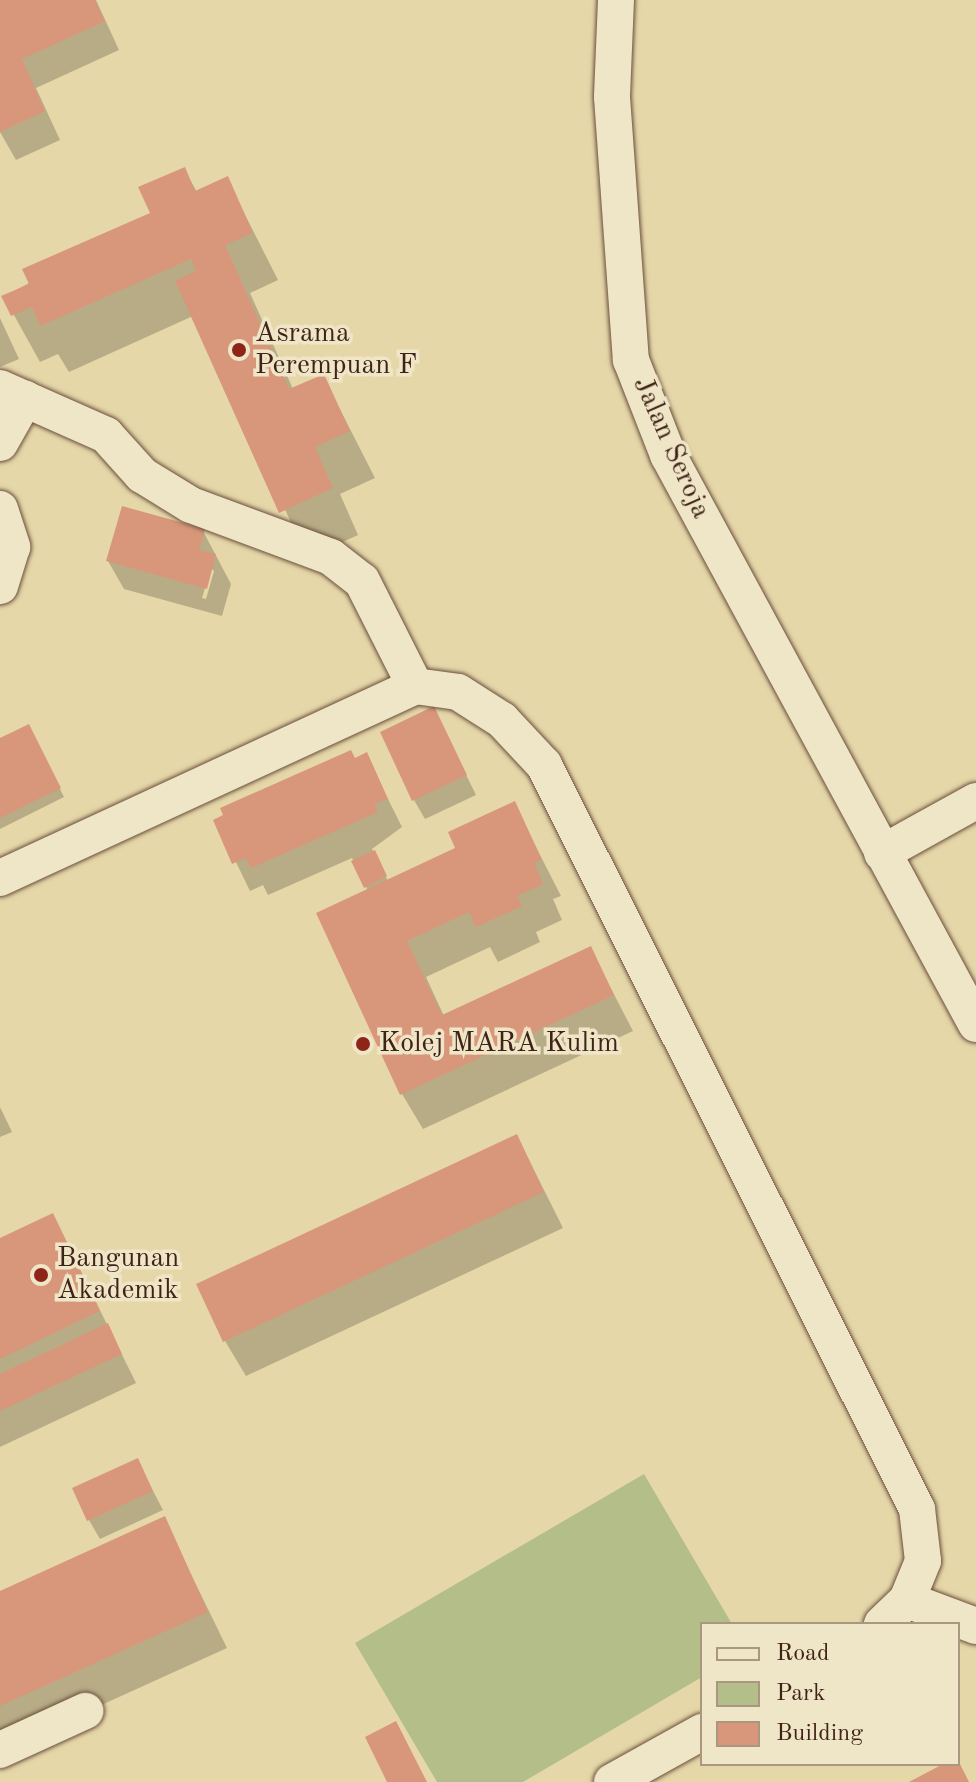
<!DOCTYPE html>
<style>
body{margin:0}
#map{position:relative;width:976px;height:1782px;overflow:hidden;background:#e6d7a9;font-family:"Old Standard TT",serif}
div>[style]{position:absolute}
.green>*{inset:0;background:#b3be89}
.shadow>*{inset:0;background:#0003}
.building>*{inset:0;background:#d8977a}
.roads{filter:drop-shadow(0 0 2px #6a503c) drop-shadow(0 0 2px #6a503c)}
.minor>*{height:36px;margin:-18px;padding:0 18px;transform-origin:18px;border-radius:18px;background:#efe5c7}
.dots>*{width:22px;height:22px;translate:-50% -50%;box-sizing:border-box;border:4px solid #efe5c7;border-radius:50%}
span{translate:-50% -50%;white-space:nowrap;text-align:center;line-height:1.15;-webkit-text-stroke:7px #efe5c7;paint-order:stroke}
.poi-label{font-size:28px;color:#402318}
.left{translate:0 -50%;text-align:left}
.street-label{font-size:28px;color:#402318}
.legend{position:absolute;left:700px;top:1622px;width:260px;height:144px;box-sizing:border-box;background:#efe5c7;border:2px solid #a99781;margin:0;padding:10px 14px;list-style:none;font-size:24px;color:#402318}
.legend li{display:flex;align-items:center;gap:16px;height:40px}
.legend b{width:40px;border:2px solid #a99781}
</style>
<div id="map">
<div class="green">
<i style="clip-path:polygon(644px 1474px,732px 1624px,702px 1624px,702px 1677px,523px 1782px,437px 1782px,355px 1643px)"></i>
</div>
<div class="shadow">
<i style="clip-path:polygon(0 0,96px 0,119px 50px,36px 88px,60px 140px,16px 160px,0 132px)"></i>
<i style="clip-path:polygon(184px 169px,197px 192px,227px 179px,278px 280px,250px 293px,293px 389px,323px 376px,375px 478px,340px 494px,358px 535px,308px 558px,193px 316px,69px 372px,58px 354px,40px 362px,4px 297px,152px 214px)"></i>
<i style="clip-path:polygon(0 318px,19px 359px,0 367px)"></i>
<i style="clip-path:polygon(evenodd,203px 531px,231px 584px,222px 616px,124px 589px,108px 561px,203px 531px,211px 568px,214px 571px,206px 599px,202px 598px,211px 568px)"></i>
<i style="clip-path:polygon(434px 709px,476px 795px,425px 819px,414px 800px)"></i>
<i style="clip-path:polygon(33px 735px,64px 797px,0 829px,0 740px)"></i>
<i style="clip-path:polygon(366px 755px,402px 827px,372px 849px,388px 881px,458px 849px,514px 804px,561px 896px,553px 899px,562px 920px,536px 932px,540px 942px,498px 962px,490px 947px,426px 977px,444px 1016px,590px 948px,633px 1031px,423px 1129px,402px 1094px,368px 891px,352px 858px,268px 895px,263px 885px,250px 891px,216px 821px)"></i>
<i style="clip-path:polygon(0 1107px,12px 1132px,0 1137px)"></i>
<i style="clip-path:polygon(517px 1136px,563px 1228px,246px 1376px,225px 1341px)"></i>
<i style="clip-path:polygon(53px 1215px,136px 1383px,0 1447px,0 1241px)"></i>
<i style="clip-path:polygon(137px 1460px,163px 1510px,100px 1539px,89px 1520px)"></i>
<i style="clip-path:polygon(164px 1519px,227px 1648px,0 1751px,0 1593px)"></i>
</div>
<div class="building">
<i style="clip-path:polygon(0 0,95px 0,105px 21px,22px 59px,45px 111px,0 132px)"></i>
<i style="clip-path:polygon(185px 167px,195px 191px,228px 176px,253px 233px,225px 245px,289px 389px,324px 374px,350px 431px,315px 447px,333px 488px,279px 513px,175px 281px,196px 271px,191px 259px,40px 326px,32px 307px,11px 316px,1px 296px,29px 284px,22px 269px,150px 213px,138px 187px)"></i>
<i style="clip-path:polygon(122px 506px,205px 529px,199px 550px,216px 554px,207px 589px,106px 561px)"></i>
<i style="clip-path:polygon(434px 706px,467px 775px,412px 801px,380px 732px)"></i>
<i style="clip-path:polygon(29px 724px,61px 788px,0 818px,0 738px)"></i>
<i style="clip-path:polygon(351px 750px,355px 758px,367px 752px,388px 799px,374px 804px,378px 812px,251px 868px,246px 858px,232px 864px,213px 820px,223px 815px,220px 808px)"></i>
<i style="clip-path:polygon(515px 801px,542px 860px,534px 863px,543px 884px,517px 896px,522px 906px,476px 927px,469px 912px,407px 941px,442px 1015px,591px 946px,614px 995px,400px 1095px,316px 913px,455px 848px,448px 832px)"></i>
<i style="clip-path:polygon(375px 850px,387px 876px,364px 888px,351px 861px)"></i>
<i style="clip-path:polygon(517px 1134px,544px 1192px,223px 1342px,196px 1284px)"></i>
<i style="clip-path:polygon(53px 1213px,100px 1311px,0 1359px,0 1238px)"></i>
<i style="clip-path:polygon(108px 1323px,122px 1354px,0 1411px,0 1374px)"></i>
<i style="clip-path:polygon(138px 1458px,153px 1491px,87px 1521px,72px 1488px)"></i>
<i style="clip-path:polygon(165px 1516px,208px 1612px,0 1706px,0 1591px)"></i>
<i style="clip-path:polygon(396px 1721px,427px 1782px,387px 1782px,365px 1737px)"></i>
<i style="clip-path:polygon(943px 1764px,960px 1764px,969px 1782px,909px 1782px)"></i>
</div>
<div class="roads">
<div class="minor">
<i style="left:616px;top:0;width:97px;rotate:92.4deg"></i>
<i style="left:612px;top:97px;width:264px;rotate:85.9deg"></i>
<i style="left:631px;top:360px;width:102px;rotate:68.7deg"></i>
<i style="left:668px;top:455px;width:647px;rotate:61.57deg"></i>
<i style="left:0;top:388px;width:116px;rotate:23.9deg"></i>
<i style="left:106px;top:435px;width:54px;rotate:48deg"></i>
<i style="left:142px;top:475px;width:57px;rotate:31.5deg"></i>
<i style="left:191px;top:505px;width:149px;rotate:20.4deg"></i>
<i style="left:331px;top:557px;width:39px;rotate:38deg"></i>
<i style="left:362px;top:581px;width:118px;rotate:63.2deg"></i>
<i style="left:0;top:443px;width:51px;rotate:-60.4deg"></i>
<i style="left:0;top:509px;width:40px;rotate:72deg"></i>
<i style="left:12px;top:547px;width:41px;rotate:107.1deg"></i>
<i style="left:882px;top:853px;width:107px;rotate:-29deg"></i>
<i style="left:0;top:878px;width:457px;rotate:-24.8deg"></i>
<i style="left:415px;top:686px;width:43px;rotate:7.9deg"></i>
<i style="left:458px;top:692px;width:52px;rotate:32.5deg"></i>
<i style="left:502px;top:720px;width:62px;rotate:47deg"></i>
<i style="left:544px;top:765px;width:832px;rotate:63.37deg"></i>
<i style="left:917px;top:1509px;width:52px;rotate:83.4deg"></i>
<i style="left:923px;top:1561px;width:42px;rotate:112.3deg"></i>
<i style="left:907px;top:1600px;width:35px;rotate:136deg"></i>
<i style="left:907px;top:1600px;width:74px;rotate:20.6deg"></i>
<i style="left:0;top:1750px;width:94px;rotate:-24.6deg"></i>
<i style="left:612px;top:1782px;width:103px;rotate:-29.1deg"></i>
</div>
</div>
<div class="dots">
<i style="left:239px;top:350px;background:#8f2418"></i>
<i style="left:363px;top:1044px;background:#8f2418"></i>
<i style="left:41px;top:1275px;background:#8f2418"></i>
</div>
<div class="poi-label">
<span class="left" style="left:255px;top:350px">Asrama<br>Perempuan F</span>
<span class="left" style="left:379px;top:1044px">Kolej MARA Kulim</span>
<span class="left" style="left:57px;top:1275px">Bangunan<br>Akademik</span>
</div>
<div class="street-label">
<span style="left:671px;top:448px;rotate:66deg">Jalan Seroja</span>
</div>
<ul class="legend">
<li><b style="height:10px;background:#efe5c7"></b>Road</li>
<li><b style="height:22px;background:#b3be89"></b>Park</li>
<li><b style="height:22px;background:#d8977a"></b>Building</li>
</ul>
</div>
